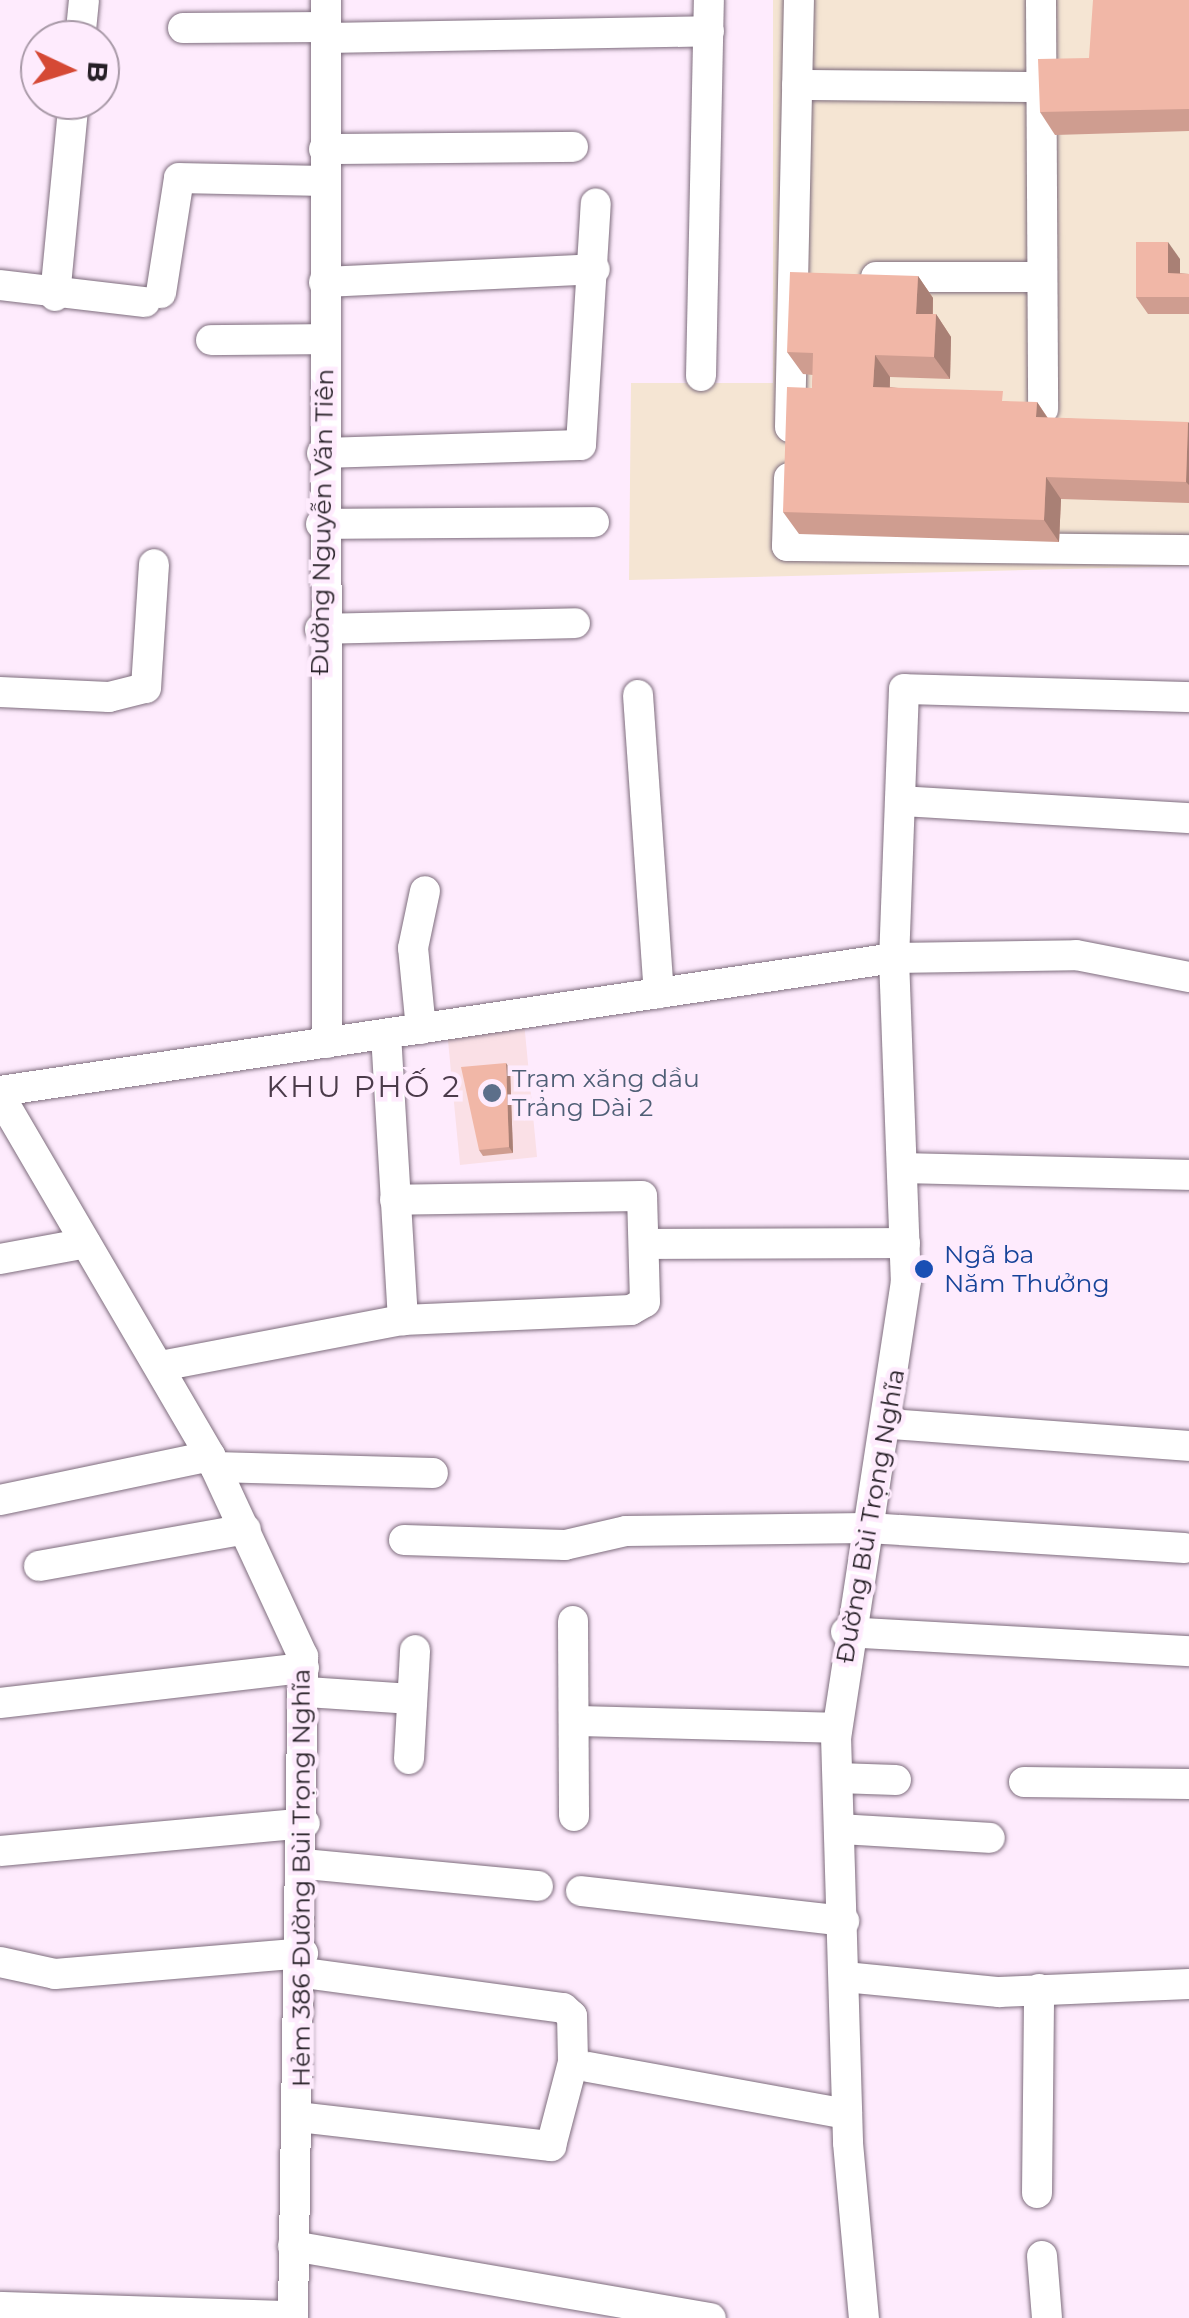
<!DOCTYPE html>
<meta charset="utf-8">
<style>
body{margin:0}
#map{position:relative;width:1189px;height:2318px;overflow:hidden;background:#feebfd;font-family:Montserrat,sans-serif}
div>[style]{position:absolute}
.commercial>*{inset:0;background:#fae0e6}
.industrial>*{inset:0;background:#f5e5d3}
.roads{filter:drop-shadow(0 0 2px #7e6d7d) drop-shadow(0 0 2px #7e6d7d)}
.minor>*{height:30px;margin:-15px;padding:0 15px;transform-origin:15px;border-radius:15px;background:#fff}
.wall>*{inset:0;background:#cf9d90}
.shaded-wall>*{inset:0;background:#a98075}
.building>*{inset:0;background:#f1b7a7}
.dots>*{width:28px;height:28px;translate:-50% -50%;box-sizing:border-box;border:5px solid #feebfd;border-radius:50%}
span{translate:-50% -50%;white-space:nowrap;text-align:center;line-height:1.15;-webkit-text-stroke:9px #feebfd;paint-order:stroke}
.street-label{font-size:25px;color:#261f26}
.service-label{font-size:25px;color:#4e5e75}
.left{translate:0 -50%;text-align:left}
.transit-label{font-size:25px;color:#164399}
.quarter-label{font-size:30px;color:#4b3b4a;letter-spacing:2.5px}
.north{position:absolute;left:20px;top:20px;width:100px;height:100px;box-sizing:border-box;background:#feebfd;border:2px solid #a899a7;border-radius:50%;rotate:94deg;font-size:28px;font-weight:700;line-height:40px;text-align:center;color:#261f26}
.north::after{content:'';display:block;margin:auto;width:35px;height:45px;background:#d54935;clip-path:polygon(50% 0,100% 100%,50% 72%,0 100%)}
</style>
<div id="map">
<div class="commercial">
<i style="clip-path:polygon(524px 1022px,537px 1157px,460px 1165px,447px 1030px)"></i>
</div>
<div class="industrial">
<i style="clip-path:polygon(773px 0,1189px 0,1189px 566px,629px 580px,631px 383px,773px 383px)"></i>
</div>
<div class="roads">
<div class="minor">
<i style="left:326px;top:0;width:1043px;rotate:89.95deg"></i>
<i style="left:1041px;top:0;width:409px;rotate:89.7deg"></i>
<i style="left:183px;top:28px;width:143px;rotate:-0.4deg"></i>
<i style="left:326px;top:38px;width:383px;rotate:-1deg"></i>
<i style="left:80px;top:40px;width:40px;rotate:-84.3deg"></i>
<i style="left:797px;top:85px;width:244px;rotate:0.5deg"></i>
<i style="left:324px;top:149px;width:249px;rotate:-0.5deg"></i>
<i style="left:876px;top:277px;width:166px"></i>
<i style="left:324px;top:282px;width:271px;rotate:-2.7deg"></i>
<i style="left:0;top:285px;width:146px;rotate:6.7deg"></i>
<i style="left:161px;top:293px;width:116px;rotate:-81.1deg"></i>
<i style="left:179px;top:178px;width:144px;rotate:1.2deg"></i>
<i style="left:55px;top:296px;width:197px;rotate:-84.5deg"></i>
<i style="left:211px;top:340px;width:113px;rotate:-0.5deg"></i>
<i style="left:701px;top:376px;width:376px;rotate:-88.8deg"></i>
<i style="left:790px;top:427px;width:427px;rotate:-88.8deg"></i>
<i style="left:322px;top:453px;width:259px;rotate:-1.8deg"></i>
<i style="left:581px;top:445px;width:242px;rotate:-86.5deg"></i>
<i style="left:789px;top:478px;width:68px;rotate:91.7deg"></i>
<i style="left:787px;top:546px;width:402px;rotate:0.6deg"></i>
<i style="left:321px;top:524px;width:273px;rotate:-0.4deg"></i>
<i style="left:320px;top:629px;width:255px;rotate:-1.3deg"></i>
<i style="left:0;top:692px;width:109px;rotate:2.6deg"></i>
<i style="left:109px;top:697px;width:38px;rotate:-14deg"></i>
<i style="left:146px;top:688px;width:124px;rotate:-86.3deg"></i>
<i style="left:638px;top:695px;width:299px;rotate:86deg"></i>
<i style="left:1189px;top:697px;width:285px;rotate:-178.4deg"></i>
<i style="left:904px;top:689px;width:269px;rotate:92.1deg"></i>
<i style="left:894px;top:958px;width:182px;rotate:-0.9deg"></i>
<i style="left:1076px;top:955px;width:115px;rotate:11deg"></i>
<i style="left:901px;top:801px;width:289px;rotate:3.4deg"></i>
<i style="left:421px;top:1029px;width:81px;rotate:-95.6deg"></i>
<i style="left:413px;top:948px;width:58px;rotate:-78.1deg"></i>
<i style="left:386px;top:1034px;width:287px;rotate:86.6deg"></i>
<i style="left:0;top:1091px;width:904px;rotate:-8.46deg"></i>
<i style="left:894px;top:958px;width:323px;rotate:87.9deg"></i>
<i style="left:906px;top:1281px;width:460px;rotate:98.7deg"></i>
<i style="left:836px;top:1736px;width:407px;rotate:88.3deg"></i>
<i style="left:848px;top:2143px;width:176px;rotate:84.8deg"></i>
<i style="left:0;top:1096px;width:417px;rotate:59.7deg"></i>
<i style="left:210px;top:1456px;width:221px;rotate:65.1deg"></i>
<i style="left:303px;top:1656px;width:662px;rotate:90.87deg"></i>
<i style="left:906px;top:1168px;width:283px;rotate:1.4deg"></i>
<i style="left:648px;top:1244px;width:257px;rotate:-0.2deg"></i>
<i style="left:0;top:1259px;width:87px;rotate:-10.5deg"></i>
<i style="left:161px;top:1366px;width:246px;rotate:-10.8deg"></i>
<i style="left:403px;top:1320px;width:228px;rotate:-2.5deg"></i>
<i style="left:631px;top:1310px;width:16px;rotate:-30deg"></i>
<i style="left:645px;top:1302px;width:106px;rotate:-91.6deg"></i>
<i style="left:642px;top:1196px;width:247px;rotate:179.1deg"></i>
<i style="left:890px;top:1424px;width:300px;rotate:4.2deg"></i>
<i style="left:215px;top:1467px;width:218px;rotate:1.6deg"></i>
<i style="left:0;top:1500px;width:215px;rotate:-11.8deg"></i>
<i style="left:404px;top:1540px;width:161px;rotate:1.8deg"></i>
<i style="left:565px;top:1545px;width:63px;rotate:-12.9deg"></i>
<i style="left:626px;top:1531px;width:242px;rotate:-0.7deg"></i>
<i style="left:868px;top:1528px;width:317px;rotate:3.6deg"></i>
<i style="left:39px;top:1566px;width:210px;rotate:-10.1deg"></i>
<i style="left:573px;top:1621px;width:195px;rotate:89.7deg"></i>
<i style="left:846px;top:1632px;width:344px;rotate:3.2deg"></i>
<i style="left:307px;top:1692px;width:105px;rotate:3.8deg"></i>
<i style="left:0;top:1703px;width:306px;rotate:-6.6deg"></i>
<i style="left:575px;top:1721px;width:262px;rotate:1.5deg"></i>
<i style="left:409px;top:1759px;width:109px;rotate:-86.8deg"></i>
<i style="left:838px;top:1778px;width:58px;rotate:2deg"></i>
<i style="left:1024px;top:1782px;width:165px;rotate:0.7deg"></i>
<i style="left:840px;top:1829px;width:150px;rotate:3.4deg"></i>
<i style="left:0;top:1851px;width:306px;rotate:-5.2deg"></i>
<i style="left:305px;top:1864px;width:234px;rotate:5.4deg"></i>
<i style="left:581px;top:1891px;width:265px;rotate:6.5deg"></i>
<i style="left:0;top:1962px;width:56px;rotate:12.3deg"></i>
<i style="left:55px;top:1974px;width:249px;rotate:-4.8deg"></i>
<i style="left:845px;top:1977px;width:155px;rotate:5.6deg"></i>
<i style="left:999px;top:1992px;width:190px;rotate:-2.4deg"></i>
<i style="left:588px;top:2067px;width:263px;rotate:10.3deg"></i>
<i style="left:299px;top:2117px;width:254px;rotate:6.6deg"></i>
<i style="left:551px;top:2146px;width:87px;rotate:-75.3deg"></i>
<i style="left:573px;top:2062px;width:46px;rotate:-91.2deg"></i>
<i style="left:572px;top:2016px;width:12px;rotate:-138deg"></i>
<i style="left:563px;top:2008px;width:262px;rotate:-172.3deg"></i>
<i style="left:1037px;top:2193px;width:204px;rotate:-89.4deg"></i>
<i style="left:293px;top:2246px;width:424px;rotate:9.8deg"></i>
<i style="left:1042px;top:2256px;width:62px;rotate:85.4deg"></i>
<i style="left:0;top:2307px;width:293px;rotate:1.8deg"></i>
</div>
</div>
<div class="wall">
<i style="clip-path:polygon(1189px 0,1189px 131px,1055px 135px,1040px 112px,1089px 58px)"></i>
<i style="clip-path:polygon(1180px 259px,1180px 273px,1189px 274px,1189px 314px,1148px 314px,1136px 297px)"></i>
<i style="clip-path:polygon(918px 276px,933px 298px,933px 314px,936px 314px,951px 337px,950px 379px,890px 377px,890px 387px,1010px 402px,1037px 402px,1048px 418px,1189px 423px,1189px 503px,1061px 499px,1059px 542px,799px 534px,783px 512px,812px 388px,813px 375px,803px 374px,787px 352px)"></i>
<i style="clip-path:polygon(510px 1069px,513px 1153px,483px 1156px,479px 1150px)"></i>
</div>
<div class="shaded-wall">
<i style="clip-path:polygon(1168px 242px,1180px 259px,1180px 290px,1168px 273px)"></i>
<i style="clip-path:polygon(918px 276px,933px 298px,932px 336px,916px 314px)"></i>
<i style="clip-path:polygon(936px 314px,951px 337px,950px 379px,934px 357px)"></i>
<i style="clip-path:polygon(875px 355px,890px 377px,889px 409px,873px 387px)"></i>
<i style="clip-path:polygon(1037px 402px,1052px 425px,1036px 417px)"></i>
<i style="clip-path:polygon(1188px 422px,1189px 423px,1189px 485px,1186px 482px)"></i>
<i style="clip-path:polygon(1046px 477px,1061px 499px,1059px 542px,1044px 520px)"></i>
<i style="clip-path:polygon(506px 1063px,510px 1069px,513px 1153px,509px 1147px)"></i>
</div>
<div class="building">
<i style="clip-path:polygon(1093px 0,1189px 0,1189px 109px,1040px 112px,1038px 59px,1089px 58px)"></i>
<i style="clip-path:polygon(1136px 242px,1168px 242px,1168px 273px,1189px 274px,1189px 297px,1136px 297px)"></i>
<i style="clip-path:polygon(790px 272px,918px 276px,916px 314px,936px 314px,934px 357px,875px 355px,873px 387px,1003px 391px,1002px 401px,1037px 402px,1036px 417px,1188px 422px,1186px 482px,1046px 477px,1044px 520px,783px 512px,787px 387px,812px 388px,813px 353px,787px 352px)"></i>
<i style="clip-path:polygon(506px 1063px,509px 1147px,479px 1150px,461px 1067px)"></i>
</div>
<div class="dots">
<i style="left:492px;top:1093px;background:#5c6f8a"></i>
<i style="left:924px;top:1269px;background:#1a4fb4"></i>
</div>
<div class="street-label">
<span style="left:322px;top:522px;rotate:-89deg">Đường Nguyễn Văn Tiên</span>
<span style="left:870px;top:1516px;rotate:-80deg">Đường Bùi Trọng Nghĩa</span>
<span style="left:301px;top:1878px;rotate:-90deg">Hẻm 386 Đường Bùi Trọng Nghĩa</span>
</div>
<div class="service-label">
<span class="left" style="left:512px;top:1093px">Trạm xăng dầu<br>Trảng Dài 2</span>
</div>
<div class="transit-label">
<span class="left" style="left:944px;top:1269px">Ngã ba<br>Năm Thưởng</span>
</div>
<div class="quarter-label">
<span style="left:364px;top:1087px">KHU PHỐ 2</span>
</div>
<div class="north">B</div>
</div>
